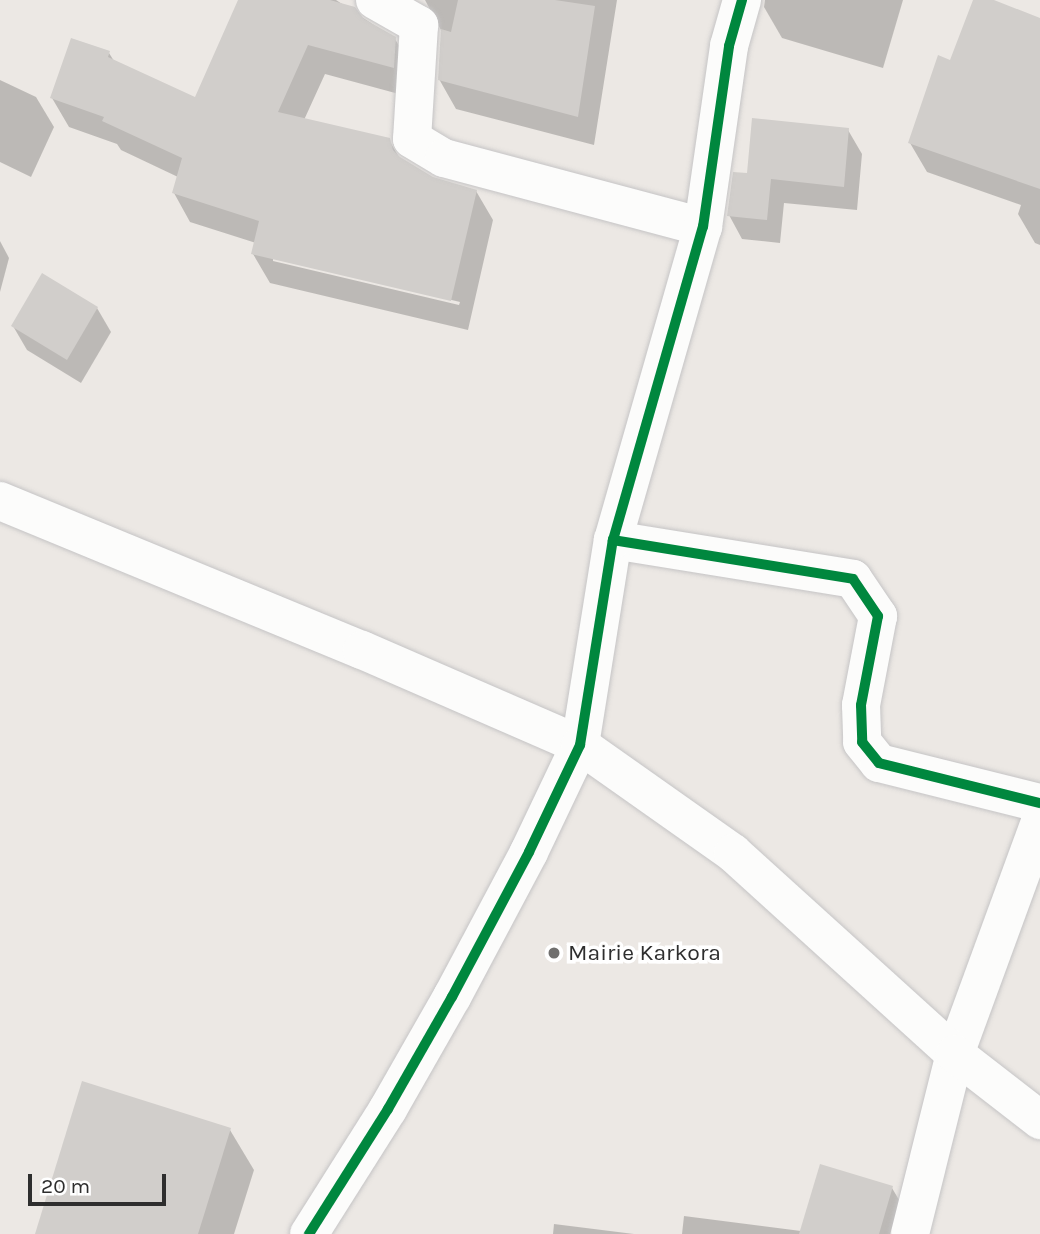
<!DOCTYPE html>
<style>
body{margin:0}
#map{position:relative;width:1040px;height:1234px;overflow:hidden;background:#ece8e4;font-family:Karla,sans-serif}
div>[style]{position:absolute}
.shadow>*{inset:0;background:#0003}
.building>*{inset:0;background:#d1cecb}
.roads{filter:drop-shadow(0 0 2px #c5c4c5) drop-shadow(0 0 2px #c5c4c5)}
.minor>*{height:38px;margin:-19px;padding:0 19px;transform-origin:19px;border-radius:19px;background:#fcfcfb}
.secondary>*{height:38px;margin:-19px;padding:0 19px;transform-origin:19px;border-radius:19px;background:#fcfcfb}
.cycleway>*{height:10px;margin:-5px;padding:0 5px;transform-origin:5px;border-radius:5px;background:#00873e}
.dots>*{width:19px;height:19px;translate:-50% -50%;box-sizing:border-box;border:4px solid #fff;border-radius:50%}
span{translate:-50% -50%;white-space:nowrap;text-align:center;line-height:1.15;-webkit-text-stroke:7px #fff;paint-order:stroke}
.poi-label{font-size:23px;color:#2e2e2e}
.left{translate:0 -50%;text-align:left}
.scale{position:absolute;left:28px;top:1174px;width:138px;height:32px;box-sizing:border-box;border:4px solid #2e2e2e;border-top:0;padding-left:9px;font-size:21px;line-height:24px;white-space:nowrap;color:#2e2e2e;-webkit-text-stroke:5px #fff;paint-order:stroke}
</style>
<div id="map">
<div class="shadow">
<i style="clip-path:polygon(evenodd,240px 0,336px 0,395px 39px,412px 68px,410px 97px,325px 74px,304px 120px,389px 140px,400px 159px,432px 178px,476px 191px,493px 220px,468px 330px,270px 283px,253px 254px,256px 243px,190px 222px,174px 193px,178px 177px,121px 150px,117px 144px,69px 127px,52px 98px,109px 53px,114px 61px,196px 99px,240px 0,273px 257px,460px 302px,459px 305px,273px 261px,273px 257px)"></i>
<i style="clip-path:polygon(425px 0,617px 0,594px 145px,456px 109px,439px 79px,442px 32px)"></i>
<i style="clip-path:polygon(765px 0,903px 0,883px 68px,782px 38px,764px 7px)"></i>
<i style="clip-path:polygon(975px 0,989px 0,1040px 20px,1040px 245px,1035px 243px,1018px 214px,1021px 205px,927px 172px,910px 143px,951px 62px)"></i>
<i style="clip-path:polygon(0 80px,36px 97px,54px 127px,31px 177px,0 162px)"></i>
<i style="clip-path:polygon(848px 130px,862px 154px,857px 210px,784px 203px,780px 243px,742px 239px,729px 215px,748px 175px)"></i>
<i style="clip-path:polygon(0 241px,9px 258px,0 292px)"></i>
<i style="clip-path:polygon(97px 308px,111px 332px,81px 383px,27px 350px,13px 326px)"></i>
<i style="clip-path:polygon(230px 1130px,254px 1170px,234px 1234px,37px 1234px)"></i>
<i style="clip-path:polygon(892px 1188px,911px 1220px,906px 1234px,682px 1234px,684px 1216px,801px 1231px)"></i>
<i style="clip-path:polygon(554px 1224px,634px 1234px,553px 1234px)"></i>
</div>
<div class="building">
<i style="clip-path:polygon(238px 0,330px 0,355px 7px,364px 19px,396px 37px,394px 68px,308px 45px,278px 112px,390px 138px,393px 150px,400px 157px,433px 177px,477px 190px,451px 301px,251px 254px,259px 221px,172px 193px,182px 158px,102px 121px,104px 117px,50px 98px,71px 38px,110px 51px,108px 57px,195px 97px)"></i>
<i style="clip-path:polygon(458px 0,555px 0,595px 6px,578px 117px,438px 80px,441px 29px,451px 32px)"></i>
<i style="clip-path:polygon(973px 0,994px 0,1040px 18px,1040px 189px,908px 143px,938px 55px,950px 60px)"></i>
<i style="clip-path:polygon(752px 118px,849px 128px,844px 187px,771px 179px,767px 220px,727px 216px,733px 172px,747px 173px)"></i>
<i style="clip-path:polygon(42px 273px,98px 307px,67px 360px,11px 326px)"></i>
<i style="clip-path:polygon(82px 1081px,231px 1128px,198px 1234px,35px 1234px)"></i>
<i style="clip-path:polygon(820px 1164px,893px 1186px,879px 1234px,799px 1234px)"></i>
</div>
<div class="roads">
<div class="minor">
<i style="left:375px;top:0;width:51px;rotate:29.6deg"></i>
<i style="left:419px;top:25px;width:114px;rotate:93.5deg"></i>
<i style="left:412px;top:139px;width:37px;rotate:31deg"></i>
<i style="left:444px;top:158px;width:268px;rotate:14.9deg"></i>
<i style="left:613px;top:540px;width:243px;rotate:9.2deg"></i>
<i style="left:853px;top:579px;width:45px;rotate:56deg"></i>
<i style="left:878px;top:616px;width:91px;rotate:100.8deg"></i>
<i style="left:861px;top:705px;width:37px;rotate:88deg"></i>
<i style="left:862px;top:742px;width:27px;rotate:51deg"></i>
<i style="left:879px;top:763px;width:166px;rotate:14deg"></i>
<i style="left:309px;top:1234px;width:148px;rotate:-57.7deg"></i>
<i style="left:388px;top:1109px;width:129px;rotate:-60.3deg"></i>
<i style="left:452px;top:997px;width:164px;rotate:-62deg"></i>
<i style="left:529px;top:852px;width:119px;rotate:-64.5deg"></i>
<i style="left:580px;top:745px;width:208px;rotate:-80.9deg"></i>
<i style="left:613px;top:540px;width:326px;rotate:-74deg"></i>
<i style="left:703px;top:227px;width:183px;rotate:-81.8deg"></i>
<i style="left:729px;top:46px;width:48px;rotate:-74.2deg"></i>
<i style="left:910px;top:1234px;width:186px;rotate:-76deg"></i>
<i style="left:955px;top:1054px;width:247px;rotate:-69.9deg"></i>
</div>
<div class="secondary">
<i style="left:0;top:501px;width:391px;rotate:22.4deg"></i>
<i style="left:362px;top:650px;width:238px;rotate:23.5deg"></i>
<i style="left:580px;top:745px;width:187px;rotate:35.2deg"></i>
<i style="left:733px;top:853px;width:299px;rotate:42.2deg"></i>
<i style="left:955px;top:1054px;width:108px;rotate:37.8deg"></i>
</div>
</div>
<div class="cycleway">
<i style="left:613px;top:540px;width:243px;rotate:9.2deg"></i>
<i style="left:853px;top:579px;width:45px;rotate:56deg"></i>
<i style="left:878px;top:616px;width:91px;rotate:100.8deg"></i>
<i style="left:861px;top:705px;width:37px;rotate:88deg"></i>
<i style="left:862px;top:742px;width:27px;rotate:51deg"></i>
<i style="left:879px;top:763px;width:166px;rotate:14deg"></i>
<i style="left:309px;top:1234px;width:148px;rotate:-57.7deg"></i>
<i style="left:388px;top:1109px;width:129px;rotate:-60.3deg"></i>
<i style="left:452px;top:997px;width:164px;rotate:-62deg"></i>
<i style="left:529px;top:852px;width:119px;rotate:-64.5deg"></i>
<i style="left:580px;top:745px;width:208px;rotate:-80.9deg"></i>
<i style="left:613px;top:540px;width:326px;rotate:-74deg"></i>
<i style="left:703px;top:227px;width:183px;rotate:-81.8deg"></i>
<i style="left:729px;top:46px;width:48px;rotate:-74.2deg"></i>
</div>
<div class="dots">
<i style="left:554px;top:953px;background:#706f6e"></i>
</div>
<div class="poi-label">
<span class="left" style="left:568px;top:953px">Mairie Karkora</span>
</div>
<div class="scale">20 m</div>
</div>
